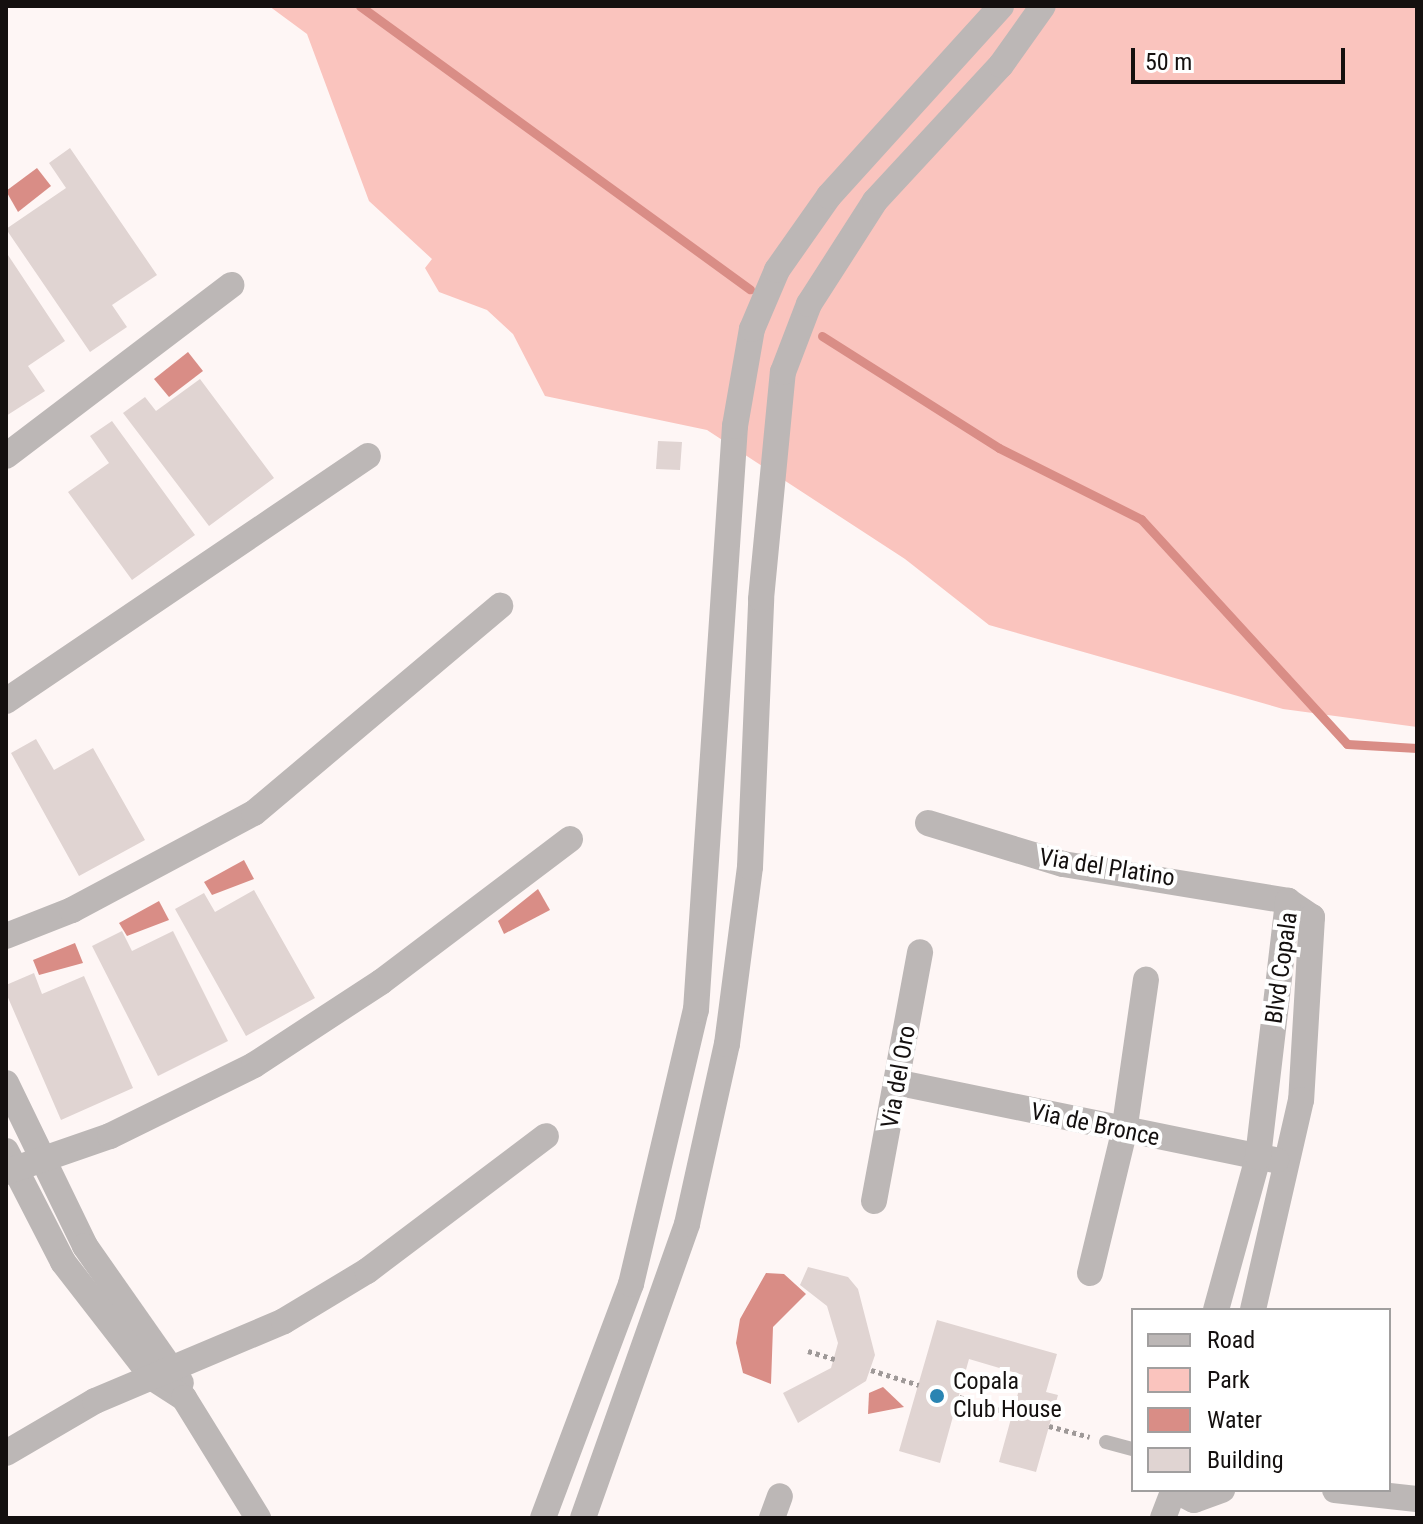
<!DOCTYPE html>
<style>
body{margin:0}
#map{position:relative;width:1423px;height:1524px;overflow:hidden;background:#fef6f5;font-family:"Roboto Condensed",sans-serif}
div>[style]{position:absolute}
.green>*{inset:0;background:#fac4be}
.water>*{inset:0;background:#d98d86}
.stream>*{height:9px;margin:-4.5px;padding:0 4.5px;transform-origin:4.5px;border-radius:4.5px;background:#d98d86}
.building>*{inset:0;background:#e0d4d2}
.path>*{height:5px;margin-top:-2.5px;transform-origin:0;background:repeating-linear-gradient(90deg,#9f9998 0 4px,transparent 0 8px)}
.lane>*{height:14px;margin:-7px;padding:0 7px;transform-origin:7px;border-radius:7px;background:#bcb7b6}
.street>*{height:26px;margin:-13px;padding:0 13px;transform-origin:13px;border-radius:13px;background:#bcb7b6}
.dots>*{width:22px;height:22px;translate:-50% -50%;box-sizing:border-box;border:4px solid #fff;border-radius:50%}
span{translate:-50% -50%;white-space:nowrap;text-align:center;line-height:1.15;-webkit-text-stroke:8px #fff;paint-order:stroke}
.street-label{font-size:24px;color:#14100f}
.poi-label{font-size:24px;color:#14100f}
.left{translate:0 -50%;text-align:left}
.frame{position:absolute;inset:0;border:8px solid #14100f;pointer-events:none}
.legend{position:absolute;left:1131px;top:1308px;width:260px;height:184px;box-sizing:border-box;background:#fff;border:2px solid #a19f9f;margin:0;padding:10px 14px;list-style:none;font-size:24px;color:#14100f}
.legend li{display:flex;align-items:center;gap:16px;height:40px}
.legend b{width:40px;border:2px solid #a19f9f}
.scale{position:absolute;left:1131px;top:48px;width:214px;height:36px;box-sizing:border-box;border:4px solid #14100f;border-top:0;padding-left:10px;font-size:24px;line-height:28px;white-space:nowrap;color:#14100f;-webkit-text-stroke:6px #fff;paint-order:stroke}
</style>
<div id="map">
<div class="green">
<i style="clip-path:polygon(269px 6px,1417px 6px,1417px 727px,1283px 709px,989px 625px,905px 559px,707px 430px,545px 396px,513px 334px,487px 310px,439px 292px,425px 268px,432px 259px,369px 201px,307px 34px)"></i>
</div>
<div class="water">
<i style="clip-path:polygon(37px 168px,51px 186px,18px 212px,6px 191px)"></i>
<i style="clip-path:polygon(188px 352px,203px 371px,169px 397px,154px 379px)"></i>
<i style="clip-path:polygon(244px 860px,254px 879px,212px 895px,204px 882px)"></i>
<i style="clip-path:polygon(538px 889px,550px 910px,504px 934px,498px 921px)"></i>
<i style="clip-path:polygon(159px 901px,169px 920px,127px 936px,119px 923px)"></i>
<i style="clip-path:polygon(75px 943px,83px 963px,39px 975px,33px 960px)"></i>
<i style="clip-path:polygon(766px 1273px,784px 1274px,806px 1294px,773px 1327px,771px 1384px,743px 1373px,736px 1343px,740px 1319px)"></i>
<i style="clip-path:polygon(883px 1387px,904px 1407px,868px 1414px,869px 1393px)"></i>
</div>
<div class="stream">
<i style="left:360px;top:6px;width:482px;rotate:36deg"></i>
<i style="left:822px;top:336px;width:209px;rotate:32.3deg"></i>
<i style="left:999px;top:448px;width:159px;rotate:26.6deg"></i>
<i style="left:1141px;top:519px;width:305px;rotate:47.5deg"></i>
<i style="left:1347px;top:744px;width:70px;rotate:3.3deg"></i>
</div>
<div class="building">
<i style="clip-path:polygon(70px 148px,157px 275px,112px 305px,127px 327px,90px 352px,6px 229px,66px 188px,49px 163px)"></i>
<i style="clip-path:polygon(6px 252px,65px 341px,28px 366px,45px 391px,6px 416px)"></i>
<i style="clip-path:polygon(200px 379px,274px 478px,209px 526px,123px 413px,145px 397px,156px 411px)"></i>
<i style="clip-path:polygon(112px 421px,195px 535px,132px 580px,68px 492px,109px 463px,90px 436px)"></i>
<i style="clip-path:polygon(658px 441px,682px 442px,680px 470px,656px 469px)"></i>
<i style="clip-path:polygon(36px 739px,54px 770px,93px 748px,145px 840px,79px 876px,11px 753px)"></i>
<i style="clip-path:polygon(254px 890px,315px 998px,246px 1036px,175px 909px,204px 893px,215px 912px)"></i>
<i style="clip-path:polygon(122px 931px,132px 951px,173px 931px,228px 1041px,158px 1076px,92px 946px)"></i>
<i style="clip-path:polygon(34px 973px,42px 994px,84px 976px,133px 1088px,61px 1120px,6px 993px,6px 985px)"></i>
<i style="clip-path:polygon(808px 1267px,848px 1277px,858px 1289px,875px 1355px,866px 1381px,798px 1423px,783px 1393px,831px 1368px,838px 1343px,827px 1306px,800px 1285px)"></i>
<i style="clip-path:polygon(937px 1320px,1057px 1354px,1046px 1392px,1058px 1395px,1036px 1472px,999px 1462px,1023px 1375px,969px 1359px,940px 1463px,899px 1451px)"></i>
</div>
<div class="path">
<i style="left:808px;top:1351px;width:28px;rotate:17deg"></i>
<i style="left:871px;top:1370px;width:50px;rotate:17.4deg"></i>
<i style="left:959px;top:1397px;width:56px;rotate:17.8deg"></i>
<i style="left:1049px;top:1426px;width:42px;rotate:15deg"></i>
</div>
<div class="lane">
<i style="left:1106px;top:1442px;width:28px;rotate:15deg"></i>
</div>
<div class="street">
<i style="left:6px;top:456px;width:283px;rotate:-37.2deg"></i>
<i style="left:6px;top:701px;width:437px;rotate:-34.1deg"></i>
<i style="left:928px;top:823px;width:141px;rotate:16.9deg"></i>
<i style="left:1063px;top:864px;width:228px;rotate:9.3deg"></i>
<i style="left:1288px;top:901px;width:29px;rotate:34deg"></i>
<i style="left:1312px;top:917px;width:183px;rotate:93.4deg"></i>
<i style="left:1301px;top:1100px;width:215px;rotate:102.9deg"></i>
<i style="left:6px;top:936px;width:71px;rotate:-21.5deg"></i>
<i style="left:72px;top:910px;width:206px;rotate:-28.1deg"></i>
<i style="left:254px;top:813px;width:322px;rotate:-40.1deg"></i>
<i style="left:6px;top:1083px;width:181px;rotate:64.1deg"></i>
<i style="left:85px;top:1246px;width:167px;rotate:55deg"></i>
<i style="left:900px;top:1083px;width:384px;rotate:11.6deg"></i>
<i style="left:6px;top:1151px;width:125px;rotate:62.8deg"></i>
<i style="left:63px;top:1262px;width:147px;rotate:52.2deg"></i>
<i style="left:153px;top:1378px;width:37px;rotate:33deg"></i>
<i style="left:184px;top:1398px;width:141px;rotate:58.3deg"></i>
<i style="left:6px;top:1172px;width:110px;rotate:-19.1deg"></i>
<i style="left:110px;top:1136px;width:161px;rotate:-26.2deg"></i>
<i style="left:254px;top:1065px;width:152px;rotate:-33.2deg"></i>
<i style="left:381px;top:982px;width:237px;rotate:-37.1deg"></i>
<i style="left:874px;top:1201px;width:253px;rotate:-79.5deg"></i>
<i style="left:1090px;top:1273px;width:145px;rotate:-76.4deg"></i>
<i style="left:1124px;top:1132px;width:154px;rotate:-81.8deg"></i>
<i style="left:1216px;top:1310px;width:159px;rotate:-74.6deg"></i>
<i style="left:1258px;top:1157px;width:258px;rotate:-83.3deg"></i>
<i style="left:6px;top:1453px;width:103px;rotate:-30.3deg"></i>
<i style="left:95px;top:1401px;width:205px;rotate:-22.9deg"></i>
<i style="left:284px;top:1321px;width:97px;rotate:-31.1deg"></i>
<i style="left:367px;top:1271px;width:224px;rotate:-37deg"></i>
<i style="left:1174px;top:1490px;width:22px;rotate:27deg"></i>
<i style="left:1194px;top:1500px;width:30px;rotate:-20deg"></i>
<i style="left:1335px;top:1490px;width:82px;rotate:6.3deg"></i>
<i style="left:543px;top:1518px;width:250px;rotate:-69.4deg"></i>
<i style="left:631px;top:1284px;width:282px;rotate:-76.7deg"></i>
<i style="left:696px;top:1010px;width:585px;rotate:-86.18deg"></i>
<i style="left:735px;top:426px;width:98px;rotate:-80.1deg"></i>
<i style="left:752px;top:329px;width:64px;rotate:-67deg"></i>
<i style="left:777px;top:270px;width:90px;rotate:-54.9deg"></i>
<i style="left:829px;top:196px;width:256px;rotate:-47.8deg"></i>
<i style="left:583px;top:1518px;width:312px;rotate:-70.5deg"></i>
<i style="left:687px;top:1224px;width:184px;rotate:-77.5deg"></i>
<i style="left:727px;top:1044px;width:178px;rotate:-82.6deg"></i>
<i style="left:750px;top:867px;width:268px;rotate:-87.6deg"></i>
<i style="left:761px;top:599px;width:228px;rotate:-84.5deg"></i>
<i style="left:783px;top:372px;width:73px;rotate:-69.1deg"></i>
<i style="left:809px;top:304px;width:122px;rotate:-57.3deg"></i>
<i style="left:875px;top:201px;width:185px;rotate:-47.2deg"></i>
<i style="left:1001px;top:65px;width:72px;rotate:-54.6deg"></i>
<i style="left:772px;top:1518px;width:23px;rotate:-70deg"></i>
<i style="left:1163px;top:1518px;width:30px;rotate:-69deg"></i>
</div>
<div class="dots">
<i style="left:937px;top:1396px;background:#2a84b2"></i>
</div>
<div class="street-label">
<span style="left:1107px;top:868px;rotate:9deg">Via del Platino</span>
<span style="left:1282px;top:968px;rotate:-82deg">Blvd Copala</span>
<span style="left:899px;top:1077px;rotate:-80deg">Via del Oro</span>
<span style="left:1095px;top:1125px;rotate:12deg">Via de Bronce</span>
</div>
<div class="poi-label">
<span class="left" style="left:953px;top:1396px">Copala<br>Club House</span>
</div>
<div class="frame"></div>
<ul class="legend">
<li><b style="height:10px;background:#bcb7b6"></b>Road</li>
<li><b style="height:22px;background:#fac4be"></b>Park</li>
<li><b style="height:22px;background:#d98d86"></b>Water</li>
<li><b style="height:22px;background:#e0d4d2"></b>Building</li>
</ul>
<div class="scale">50 m</div>
</div>
